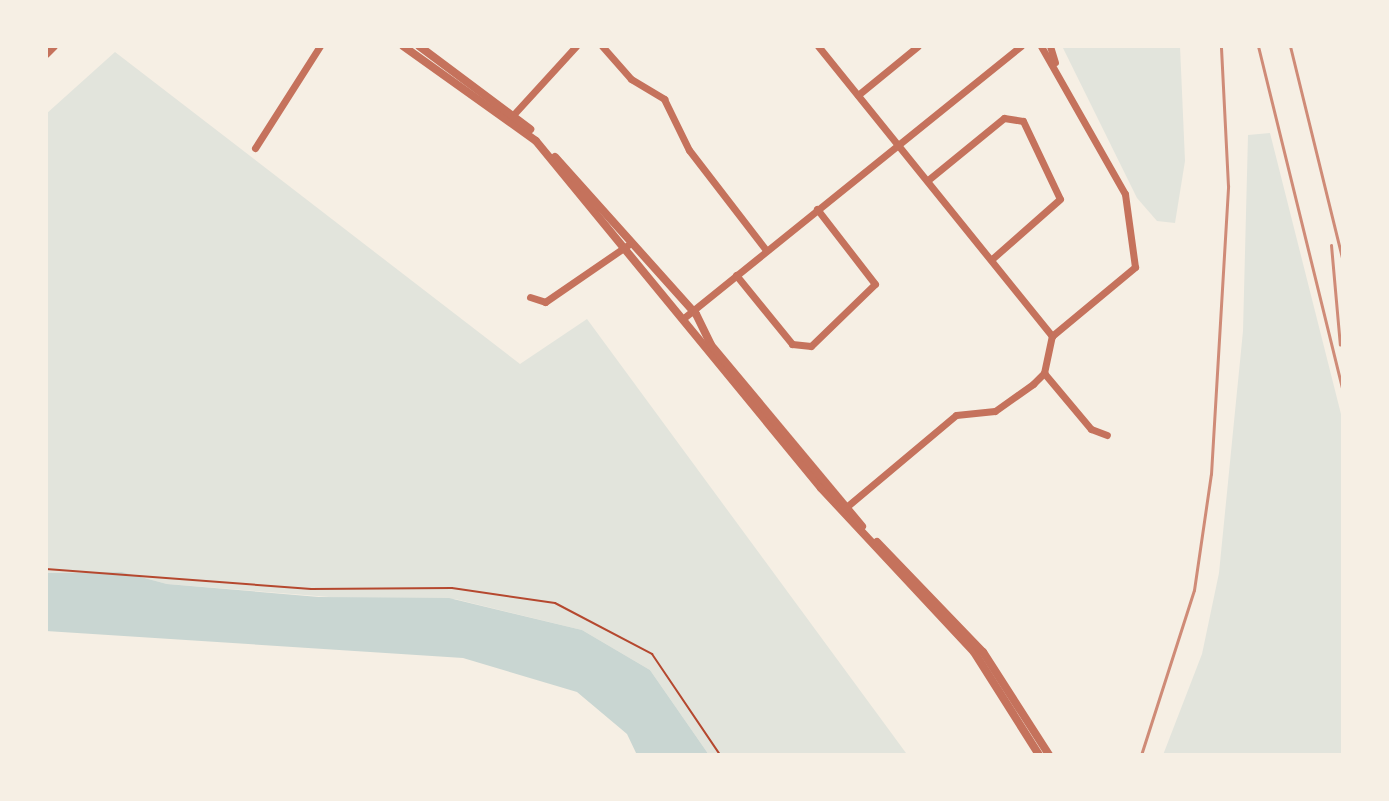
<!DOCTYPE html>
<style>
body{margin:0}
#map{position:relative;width:1389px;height:801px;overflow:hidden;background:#f6efe4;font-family:Georgia,serif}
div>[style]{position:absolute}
.green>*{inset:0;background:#e2e4dc}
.water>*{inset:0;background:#c9d6d2}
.path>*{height:2px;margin:-1px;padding:0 1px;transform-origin:1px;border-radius:1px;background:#b5482f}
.minor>*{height:7px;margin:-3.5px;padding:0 3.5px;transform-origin:3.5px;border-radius:3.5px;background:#c5725c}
.tertiary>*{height:8px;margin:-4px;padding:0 4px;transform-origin:4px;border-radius:4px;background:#c5725c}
.rail>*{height:3px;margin:-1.5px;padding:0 1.5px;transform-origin:1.5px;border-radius:1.5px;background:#cf8b77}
span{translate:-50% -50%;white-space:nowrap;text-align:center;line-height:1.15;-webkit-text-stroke:8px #f6efe4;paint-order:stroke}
.frame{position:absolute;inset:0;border:48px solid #f6efe4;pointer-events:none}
</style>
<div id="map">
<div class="green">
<i style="clip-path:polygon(1062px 46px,1180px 46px,1185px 161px,1175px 223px,1157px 221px,1137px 198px)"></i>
<i style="clip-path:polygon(115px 52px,520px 364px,587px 319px,906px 753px,709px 755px,650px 670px,582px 630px,455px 599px,367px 600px,167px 584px,122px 572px,46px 573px,46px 114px)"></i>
<i style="clip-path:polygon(1270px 133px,1343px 422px,1343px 755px,1163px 755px,1202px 654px,1219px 573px,1243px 331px,1248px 135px)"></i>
</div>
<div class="water">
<i style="clip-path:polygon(122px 572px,167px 584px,319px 597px,449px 598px,582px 630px,650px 670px,709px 755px,637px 755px,627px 734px,577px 692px,463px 658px,46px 631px,46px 573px)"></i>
</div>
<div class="path">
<i style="left:46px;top:569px;width:266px;rotate:4.3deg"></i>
<i style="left:311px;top:589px;width:141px;rotate:-0.4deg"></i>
<i style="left:452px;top:588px;width:104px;rotate:8.3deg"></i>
<i style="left:555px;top:603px;width:110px;rotate:27.7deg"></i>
<i style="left:652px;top:654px;width:122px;rotate:56deg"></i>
</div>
<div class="minor">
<i style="left:602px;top:46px;width:44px;rotate:48.7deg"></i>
<i style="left:631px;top:79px;width:39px;rotate:31deg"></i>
<i style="left:664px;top:99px;width:57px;rotate:63.9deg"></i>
<i style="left:689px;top:150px;width:126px;rotate:52.4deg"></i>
<i style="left:818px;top:46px;width:373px;rotate:51.1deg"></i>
<i style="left:1050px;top:46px;width:17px;rotate:73deg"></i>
<i style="left:46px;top:54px;width:11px;rotate:-45deg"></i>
<i style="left:858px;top:95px;width:77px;rotate:-39.2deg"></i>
<i style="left:514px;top:114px;width:92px;rotate:-47.6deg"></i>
<i style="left:255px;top:148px;width:121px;rotate:-57.5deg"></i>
<i style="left:928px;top:180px;width:98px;rotate:-39.2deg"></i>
<i style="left:1004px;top:118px;width:19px;rotate:9deg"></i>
<i style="left:1023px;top:121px;width:86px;rotate:64.6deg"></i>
<i style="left:1060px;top:199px;width:89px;rotate:138.6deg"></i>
<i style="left:736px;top:275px;width:89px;rotate:50.9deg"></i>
<i style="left:792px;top:344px;width:19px;rotate:6deg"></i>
<i style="left:811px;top:346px;width:89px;rotate:-44.1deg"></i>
<i style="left:875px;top:284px;width:95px;rotate:-127.7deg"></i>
<i style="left:530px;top:297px;width:16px;rotate:18deg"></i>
<i style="left:545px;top:302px;width:104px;rotate:-34.5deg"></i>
<i style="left:685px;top:317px;width:432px;rotate:-38.9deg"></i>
<i style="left:1044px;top:373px;width:73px;rotate:50deg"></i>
<i style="left:1091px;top:429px;width:17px;rotate:21deg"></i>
<i style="left:844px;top:509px;width:146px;rotate:-40deg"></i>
<i style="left:956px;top:415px;width:39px;rotate:-6deg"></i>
<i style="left:995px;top:411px;width:47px;rotate:-35.4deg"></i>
<i style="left:1033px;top:384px;width:16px;rotate:-45deg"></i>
<i style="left:1044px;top:373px;width:38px;rotate:-78deg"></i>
<i style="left:1052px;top:336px;width:108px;rotate:-39.7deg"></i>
<i style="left:1135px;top:267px;width:74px;rotate:-97.8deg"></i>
<i style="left:1125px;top:194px;width:170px;rotate:-119.6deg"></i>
</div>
<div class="tertiary">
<i style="left:403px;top:46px;width:163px;rotate:35.5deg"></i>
<i style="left:536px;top:141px;width:449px;rotate:50.6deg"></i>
<i style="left:821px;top:488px;width:224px;rotate:47deg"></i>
<i style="left:974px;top:652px;width:122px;rotate:57.7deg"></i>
<i style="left:419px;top:46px;width:139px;rotate:36.8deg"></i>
<i style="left:555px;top:157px;width:211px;rotate:48.1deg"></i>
<i style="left:696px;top:314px;width:34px;rotate:64deg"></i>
<i style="left:711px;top:345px;width:236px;rotate:50.2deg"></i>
<i style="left:877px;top:542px;width:153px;rotate:46.1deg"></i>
<i style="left:983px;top:652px;width:122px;rotate:57.3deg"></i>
</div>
<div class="rail">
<i style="left:1258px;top:46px;width:356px;rotate:76.2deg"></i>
<i style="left:1290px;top:46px;width:221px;rotate:76.2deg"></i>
<i style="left:1331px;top:245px;width:100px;rotate:84.9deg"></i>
<i style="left:1141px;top:755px;width:173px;rotate:-72.2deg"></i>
<i style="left:1194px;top:590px;width:117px;rotate:-81.7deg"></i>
<i style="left:1211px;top:474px;width:289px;rotate:-86.6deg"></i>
<i style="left:1228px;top:186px;width:140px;rotate:-92.9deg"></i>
</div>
<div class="frame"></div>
</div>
